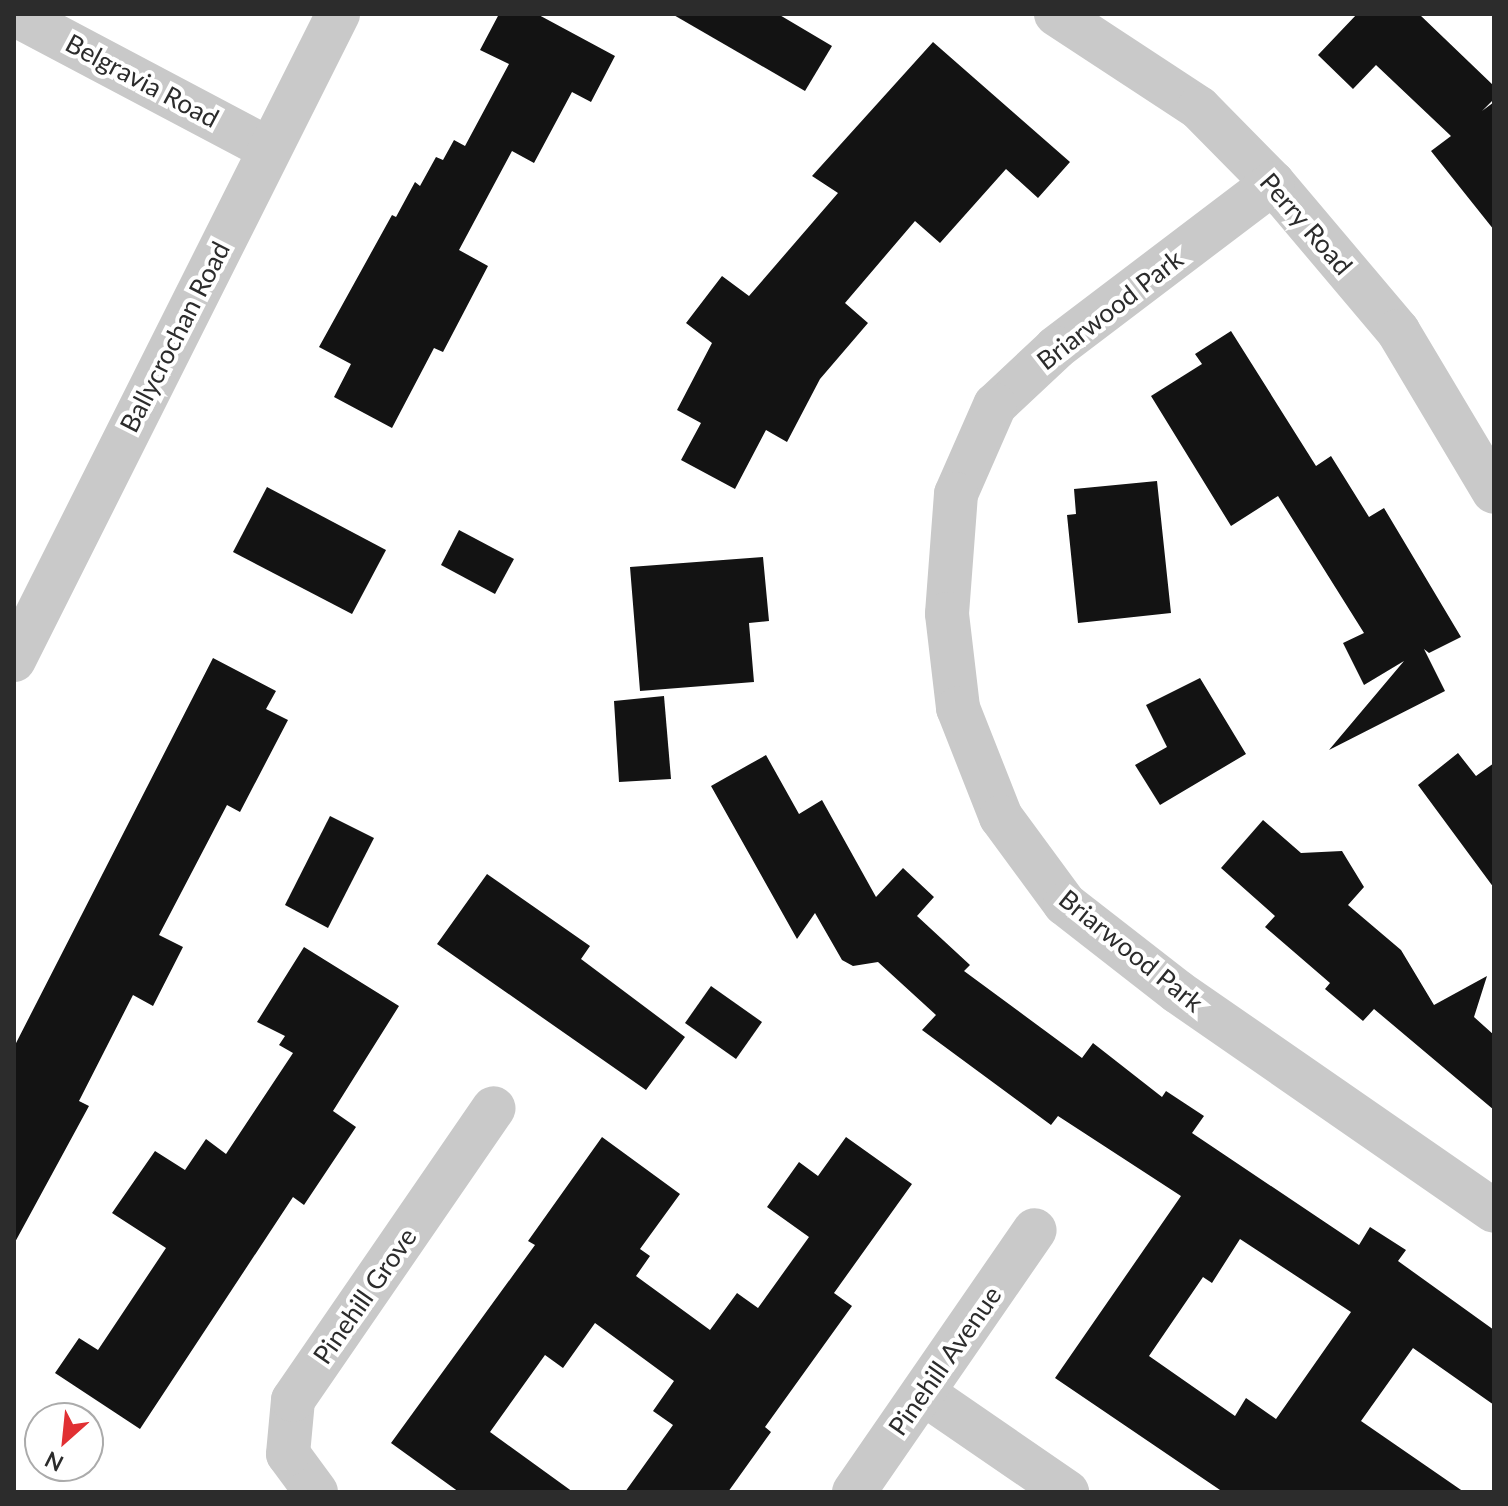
<!DOCTYPE html>
<style>
body{margin:0}
#map{position:relative;width:1508px;height:1506px;overflow:hidden;background:#fff;font-family:Lato,sans-serif}
div>[style]{position:absolute}
.building>*{inset:0;background:#131313}
.minor>*{height:44px;margin:-22px;padding:0 22px;transform-origin:22px;border-radius:22px;background:#c9c9c9}
.tertiary>*{height:44px;margin:-22px;padding:0 22px;transform-origin:22px;border-radius:22px;background:#c9c9c9}
span{translate:-50% -50%;white-space:nowrap;text-align:center;line-height:1.15;-webkit-text-stroke:8px #fff;paint-order:stroke}
.street-label{font-size:26px;color:#2c2c2c}
.frame{position:absolute;inset:0;border:16px solid #2c2c2c;pointer-events:none}
.north{position:absolute;left:24px;top:1402px;width:80px;height:80px;box-sizing:border-box;background:#fff;border:2px solid #ababab;border-radius:50%;rotate:207deg;font-size:22px;font-weight:700;line-height:32px;text-align:center;color:#2c2c2c}
.north::after{content:'';display:block;margin:auto;width:28px;height:36px;background:#e13033;clip-path:polygon(50% 0,100% 100%,50% 72%,0 100%)}
</style>
<div id="map">
<div class="building">
<i style="clip-path:polygon(499px 14px,537px 14px,615px 56px,591px 102px,572px 92px,534px 163px,512px 151px,459px 250px,488px 266px,443px 352px,434px 348px,392px 428px,334px 397px,351px 364px,319px 347px,392px 215px,396px 217px,415px 182px,420px 186px,436px 157px,443px 160px,454px 140px,465px 146px,509px 64px,480px 50px)"></i>
<i style="clip-path:polygon(672px 14px,778px 14px,832px 46px,805px 91px)"></i>
<i style="clip-path:polygon(1357px 14px,1419px 14px,1494px 86px,1494px 99px,1482px 111px,1494px 102px,1494px 230px,1431px 151px,1451px 136px,1376px 65px,1353px 89px,1318px 55px)"></i>
<i style="clip-path:polygon(933px 42px,1070px 162px,1038px 198px,1006px 169px,940px 243px,915px 221px,845px 303px,868px 323px,820px 379px,787px 442px,766px 430px,735px 489px,681px 460px,701px 423px,677px 410px,712px 343px,686px 323px,722px 276px,749px 296px,838px 193px,812px 176px)"></i>
<i style="clip-path:polygon(1231px 331px,1316px 466px,1331px 456px,1369px 517px,1384px 508px,1461px 637px,1429px 653px,1424px 649px,1445px 691px,1329px 750px,1404px 661px,1364px 685px,1343px 643px,1364px 633px,1278px 496px,1231px 526px,1151px 396px,1202px 364px,1195px 354px)"></i>
<i style="clip-path:polygon(1157px 481px,1171px 613px,1078px 623px,1067px 515px,1076px 514px,1074px 489px)"></i>
<i style="clip-path:polygon(267px 487px,386px 550px,352px 614px,233px 552px)"></i>
<i style="clip-path:polygon(459px 530px,514px 559px,495px 594px,441px 565px)"></i>
<i style="clip-path:polygon(763px 557px,769px 621px,749px 623px,754px 682px,640px 691px,630px 567px)"></i>
<i style="clip-path:polygon(213px 658px,276px 691px,266px 709px,288px 720px,240px 812px,227px 805px,159px 935px,183px 947px,153px 1006px,133px 995px,79px 1101px,89px 1106px,14px 1244px,14px 1047px)"></i>
<i style="clip-path:polygon(1200px 678px,1246px 754px,1160px 805px,1135px 765px,1167px 747px,1146px 705px)"></i>
<i style="clip-path:polygon(664px 696px,671px 779px,619px 782px,614px 701px)"></i>
<i style="clip-path:polygon(1458px 753px,1476px 776px,1494px 763px,1494px 888px,1418px 785px)"></i>
<i style="clip-path:polygon(evenodd,766px 755px,799px 814px,822px 800px,876px 897px,903px 868px,934px 897px,917px 916px,970px 965px,964px 971px,1082px 1058px,1093px 1043px,1162px 1097px,1166px 1091px,1204px 1116px,1192px 1133px,1359px 1245px,1370px 1227px,1406px 1250px,1398px 1261px,1494px 1330px,1494px 1405px,1413px 1348px,1361px 1421px,1464px 1492px,1223px 1492px,1055px 1378px,1181px 1196px,1058px 1116px,1051px 1125px,922px 1030px,936px 1015px,878px 962px,853px 966px,842px 960px,815px 913px,797px 939px,711px 786px,766px 755px,1240px 1239px,1351px 1312px,1276px 1419px,1246px 1398px,1235px 1416px,1149px 1356px,1203px 1277px,1212px 1283px,1240px 1239px)"></i>
<i style="clip-path:polygon(330px 816px,374px 838px,328px 928px,285px 905px)"></i>
<i style="clip-path:polygon(1263px 820px,1301px 853px,1342px 851px,1364px 887px,1348px 905px,1401px 950px,1434px 1005px,1487px 976px,1474px 1017px,1494px 1035px,1494px 1110px,1374px 1009px,1363px 1021px,1325px 989px,1330px 983px,1265px 927px,1275px 916px,1221px 868px)"></i>
<i style="clip-path:polygon(487px 874px,590px 946px,581px 959px,685px 1037px,646px 1090px,437px 944px)"></i>
<i style="clip-path:polygon(304px 947px,399px 1006px,333px 1111px,356px 1127px,304px 1205px,293px 1197px,140px 1429px,55px 1373px,79px 1338px,98px 1350px,166px 1248px,112px 1213px,155px 1151px,185px 1170px,206px 1139px,226px 1154px,293px 1053px,279px 1045px,285px 1036px,257px 1022px)"></i>
<i style="clip-path:polygon(711px 986px,762px 1022px,736px 1059px,685px 1023px)"></i>
<i style="clip-path:polygon(602px 1137px,680px 1194px,640px 1249px,650px 1256px,636px 1276px,710px 1330px,737px 1293px,758px 1308px,809px 1237px,767px 1207px,799px 1162px,818px 1176px,846px 1137px,912px 1184px,834px 1293px,852px 1306px,765px 1427px,771px 1432px,728px 1492px,625px 1492px,673px 1425px,653px 1411px,674px 1381px,595px 1323px,563px 1368px,545px 1355px,490px 1432px,573px 1492px,459px 1492px,391px 1443px,535px 1245px,528px 1241px)"></i>
</div>
<div class="minor">
<i style="left:14px;top:14px;width:289px;rotate:27.9deg"></i>
<i style="left:1056px;top:14px;width:171px;rotate:33.3deg"></i>
<i style="left:1199px;top:108px;width:105px;rotate:45.4deg"></i>
<i style="left:1273px;top:183px;width:194px;rotate:49.8deg"></i>
<i style="left:1398px;top:331px;width:187px;rotate:59.2deg"></i>
<i style="left:1273px;top:183px;width:273px;rotate:142.8deg"></i>
<i style="left:1056px;top:348px;width:83px;rotate:136.9deg"></i>
<i style="left:995px;top:405px;width:97px;rotate:113.7deg"></i>
<i style="left:956px;top:494px;width:120px;rotate:94.3deg"></i>
<i style="left:947px;top:614px;width:95px;rotate:83.3deg"></i>
<i style="left:958px;top:708px;width:117px;rotate:68.5deg"></i>
<i style="left:1001px;top:817px;width:108px;rotate:53.7deg"></i>
<i style="left:1065px;top:904px;width:143px;rotate:37.9deg"></i>
<i style="left:1178px;top:992px;width:384px;rotate:34.7deg"></i>
<i style="left:923px;top:1393px;width:175px;rotate:34.5deg"></i>
<i style="left:316px;top:1492px;width:47px;rotate:-126.4deg"></i>
<i style="left:288px;top:1454px;width:54px;rotate:-84.7deg"></i>
<i style="left:293px;top:1400px;width:354px;rotate:-55.5deg"></i>
<i style="left:854px;top:1492px;width:318px;rotate:-55.4deg"></i>
</div>
<div class="tertiary">
<i style="left:14px;top:660px;width:723px;rotate:-63.36deg"></i>
</div>
<div class="street-label">
<span style="left:142px;top:81px;rotate:28deg">Belgravia Road</span>
<span style="left:1306px;top:224px;rotate:49deg">Perry Road</span>
<span style="left:1110px;top:310px;rotate:-38deg">Briarwood Park</span>
<span style="left:175px;top:337px;rotate:-63deg">Ballycrochan Road</span>
<span style="left:1131px;top:951px;rotate:39deg">Briarwood Park</span>
<span style="left:365px;top:1296px;rotate:-55deg">Pinehill Grove</span>
<span style="left:945px;top:1361px;rotate:-55deg">Pinehill Avenue</span>
</div>
<div class="frame"></div>
<div class="north">N</div>
</div>
